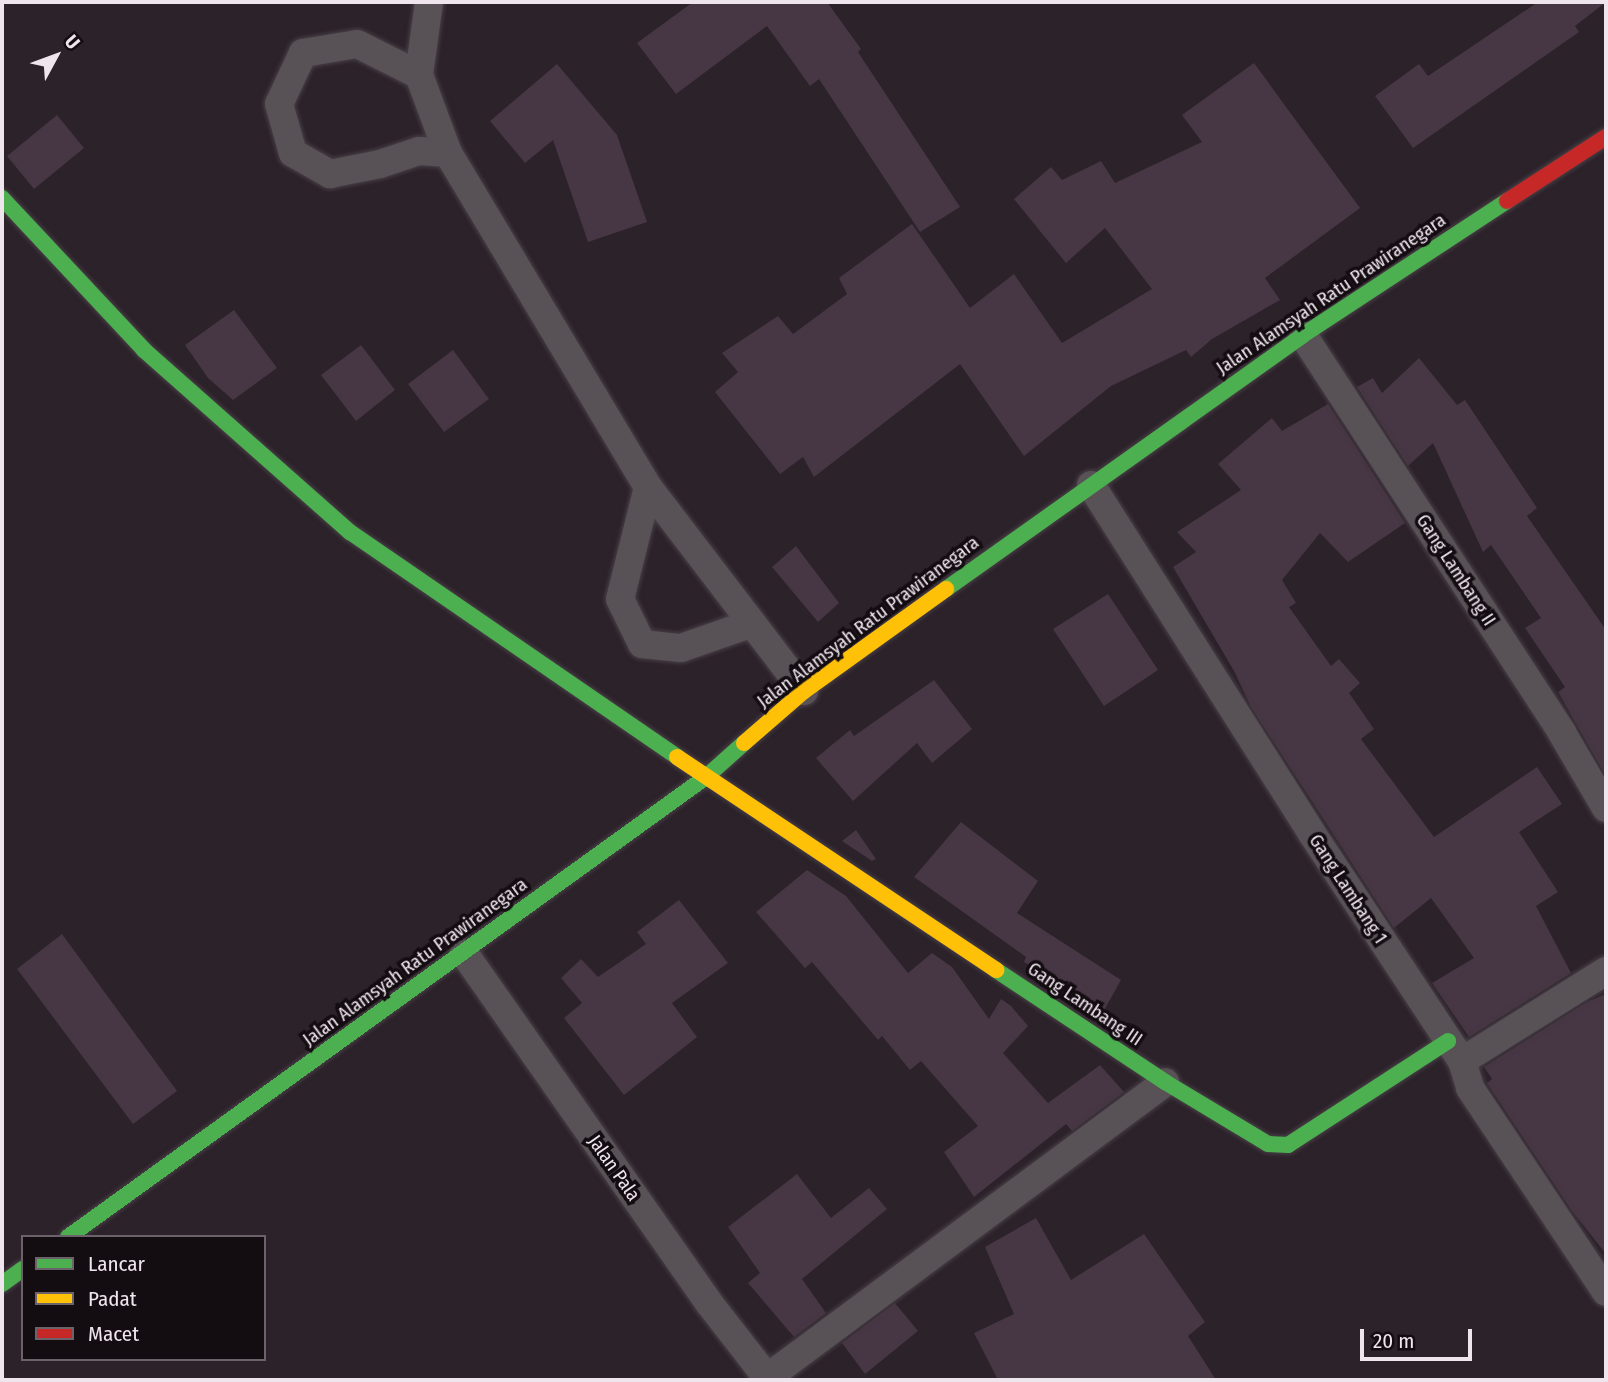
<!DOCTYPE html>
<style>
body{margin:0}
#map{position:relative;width:1608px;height:1382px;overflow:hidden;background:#2c222a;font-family:"Fira Sans Condensed",sans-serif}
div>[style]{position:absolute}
.building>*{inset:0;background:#473644}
.roads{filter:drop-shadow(0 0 2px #483f46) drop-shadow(0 0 2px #483f46)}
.street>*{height:28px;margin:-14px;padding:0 14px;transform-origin:14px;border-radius:14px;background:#585257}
.fast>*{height:16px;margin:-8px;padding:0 8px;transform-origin:8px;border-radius:8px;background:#4caf50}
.slow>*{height:16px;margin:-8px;padding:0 8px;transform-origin:8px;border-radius:8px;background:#ffc107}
.jam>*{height:16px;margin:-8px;padding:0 8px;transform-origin:8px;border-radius:8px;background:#c62828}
span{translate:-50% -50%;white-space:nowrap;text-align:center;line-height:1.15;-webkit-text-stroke:7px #130c11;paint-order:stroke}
.street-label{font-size:19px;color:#efe5ed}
.frame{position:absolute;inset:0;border:4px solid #efe5ed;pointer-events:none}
.legend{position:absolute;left:21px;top:1235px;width:245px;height:126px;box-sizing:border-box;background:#130c11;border:2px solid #6b6369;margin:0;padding:9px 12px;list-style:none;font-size:21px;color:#efe5ed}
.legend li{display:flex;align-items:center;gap:14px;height:35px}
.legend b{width:35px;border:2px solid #6b6369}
.north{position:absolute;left:21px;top:21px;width:70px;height:70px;-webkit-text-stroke:5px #130c11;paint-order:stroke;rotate:49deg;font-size:19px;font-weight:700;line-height:28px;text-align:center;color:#efe5ed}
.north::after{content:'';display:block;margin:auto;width:24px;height:32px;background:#efe5ed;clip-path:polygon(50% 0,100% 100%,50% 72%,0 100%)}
.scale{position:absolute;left:1360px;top:1329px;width:112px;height:32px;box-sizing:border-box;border:4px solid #efe5ed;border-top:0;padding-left:9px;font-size:21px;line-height:24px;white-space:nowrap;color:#efe5ed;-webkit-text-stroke:5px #130c11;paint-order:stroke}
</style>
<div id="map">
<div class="building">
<i style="clip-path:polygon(693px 2px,827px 2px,861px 49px,858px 52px,960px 207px,920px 232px,819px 79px,810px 86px,767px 26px,676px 94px,637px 43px)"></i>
<i style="clip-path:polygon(1538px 2px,1606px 2px,1575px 26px,1579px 32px,1413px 148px,1375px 96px,1419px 64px,1428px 76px)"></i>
<i style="clip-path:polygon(1254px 63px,1360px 208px,1265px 278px,1280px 300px,1212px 339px,1191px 357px,1186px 350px,1111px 386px,1024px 456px,960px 364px,814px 477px,803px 457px,780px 474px,715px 392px,738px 372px,722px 353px,778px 316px,793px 334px,847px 294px,839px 278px,912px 224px,970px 308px,1014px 274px,1062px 343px,1152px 289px,1105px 228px,1066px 263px,1014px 199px,1051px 167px,1062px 180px,1101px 161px,1115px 183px,1202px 142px,1182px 115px)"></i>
<i style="clip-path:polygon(557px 64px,617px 135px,647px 222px,588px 242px,553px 140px,525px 163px,490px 121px)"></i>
<i style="clip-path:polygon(57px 115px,84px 148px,34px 189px,7px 156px)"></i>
<i style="clip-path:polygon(234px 310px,277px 368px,233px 400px,208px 378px,185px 345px)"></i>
<i style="clip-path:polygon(361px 345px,395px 390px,356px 421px,321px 375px)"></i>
<i style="clip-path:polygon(453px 350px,489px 399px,444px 432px,408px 384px)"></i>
<i style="clip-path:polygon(1419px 358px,1457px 405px,1465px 400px,1537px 508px,1527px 516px,1606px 630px,1606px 776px,1558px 692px,1565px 687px,1525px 628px,1541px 618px,1491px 545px,1483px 552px,1433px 443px,1408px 466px,1357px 387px,1373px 378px,1382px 393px)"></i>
<i style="clip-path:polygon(1328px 404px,1405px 523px,1348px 562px,1320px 533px,1282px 580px,1296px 603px,1289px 607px,1331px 666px,1339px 659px,1360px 683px,1349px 693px,1374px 729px,1361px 739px,1434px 837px,1537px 767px,1562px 804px,1519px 832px,1558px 892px,1536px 906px,1571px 973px,1469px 1037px,1432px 983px,1474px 958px,1431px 898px,1394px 928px,1251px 707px,1234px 671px,1173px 567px,1196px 552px,1177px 532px,1241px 490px,1218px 464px,1272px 418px,1282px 431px)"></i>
<i style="clip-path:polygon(796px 546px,839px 603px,818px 622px,772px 567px)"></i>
<i style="clip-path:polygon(1108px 594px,1158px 670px,1104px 706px,1053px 629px)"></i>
<i style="clip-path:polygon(934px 680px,972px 729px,932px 763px,917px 743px,853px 801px,816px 758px,850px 730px,854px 736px)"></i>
<i style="clip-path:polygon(961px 822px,1038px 881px,1017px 913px,1121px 980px,1102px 1014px,1024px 962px,1026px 957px,914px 877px)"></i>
<i style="clip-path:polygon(856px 830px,876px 859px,872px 861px,842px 841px)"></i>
<i style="clip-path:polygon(807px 870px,846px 896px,908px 973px,932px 953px,952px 967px,989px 1019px,1001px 999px,1011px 1006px,1028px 1026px,1003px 1053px,1048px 1103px,1100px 1065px,1124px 1092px,1072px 1131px,1066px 1124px,974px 1197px,944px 1152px,978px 1126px,921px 1061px,910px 1070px,882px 1036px,878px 1040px,812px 962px,805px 968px,756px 912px)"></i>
<i style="clip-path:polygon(679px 900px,728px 963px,672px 1003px,697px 1037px,624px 1095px,564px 1018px,582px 1003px,561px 978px,581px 959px,598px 977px,646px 944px,637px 932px)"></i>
<i style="clip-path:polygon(62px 934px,177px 1091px,133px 1124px,17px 969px)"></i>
<i style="clip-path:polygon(1606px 994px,1606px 1254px,1572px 1211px,1487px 1083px,1492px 1079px,1484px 1067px,1587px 1002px)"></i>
<i style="clip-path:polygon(797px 1174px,831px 1218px,869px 1188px,887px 1209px,802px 1279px,826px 1313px,794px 1337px,748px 1283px,760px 1273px,728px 1227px)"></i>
<i style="clip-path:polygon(1036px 1218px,1071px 1280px,1144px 1234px,1205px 1322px,1188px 1336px,1216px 1380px,998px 1380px,974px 1333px,1014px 1314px,985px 1247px)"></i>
<i style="clip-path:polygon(895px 1303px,918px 1331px,865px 1374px,842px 1343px)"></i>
</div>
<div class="roads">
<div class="street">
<i style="left:429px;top:2px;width:74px;rotate:97.8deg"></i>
<i style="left:419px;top:75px;width:83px;rotate:69.6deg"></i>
<i style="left:448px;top:153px;width:389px;rotate:59.1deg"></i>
<i style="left:648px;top:487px;width:257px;rotate:52.6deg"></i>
<i style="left:419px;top:75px;width:69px;rotate:-153.4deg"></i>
<i style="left:357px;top:44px;width:55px;rotate:170.5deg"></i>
<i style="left:303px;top:53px;width:56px;rotate:115.2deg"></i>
<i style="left:279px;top:104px;width:51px;rotate:74.1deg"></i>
<i style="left:293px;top:153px;width:43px;rotate:29.6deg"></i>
<i style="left:330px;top:174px;width:51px;rotate:-11.3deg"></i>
<i style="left:380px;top:164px;width:41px;rotate:-18.4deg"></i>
<i style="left:419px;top:151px;width:29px;rotate:4deg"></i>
<i style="left:1303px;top:335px;width:475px;rotate:56.9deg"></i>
<i style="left:1562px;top:733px;width:87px;rotate:59.6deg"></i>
<i style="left:1091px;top:485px;width:411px;rotate:57.6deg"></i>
<i style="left:1311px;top:832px;width:274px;rotate:56.6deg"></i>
<i style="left:1462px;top:1061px;width:28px;rotate:73deg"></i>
<i style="left:1470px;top:1088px;width:245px;rotate:56.3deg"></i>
<i style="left:648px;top:487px;width:115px;rotate:104deg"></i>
<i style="left:620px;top:599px;width:50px;rotate:63.9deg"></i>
<i style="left:642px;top:644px;width:39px;rotate:6deg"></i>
<i style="left:681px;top:648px;width:73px;rotate:-19.2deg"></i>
<i style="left:464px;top:953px;width:427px;rotate:55deg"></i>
<i style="left:709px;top:1303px;width:98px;rotate:52.1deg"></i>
<i style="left:1462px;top:1061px;width:170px;rotate:-32deg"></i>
<i style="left:767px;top:1378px;width:496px;rotate:-36.6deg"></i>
</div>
<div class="fast">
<i style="left:2px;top:198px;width:208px;rotate:46.9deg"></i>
<i style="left:144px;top:350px;width:275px;rotate:41.5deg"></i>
<i style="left:350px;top:532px;width:397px;rotate:34.5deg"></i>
<i style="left:946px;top:589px;width:438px;rotate:-35.4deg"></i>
<i style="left:1303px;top:335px;width:244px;rotate:-33.3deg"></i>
<i style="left:996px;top:970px;width:203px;rotate:33.5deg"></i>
<i style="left:1165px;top:1082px;width:120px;rotate:31deg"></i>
<i style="left:1268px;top:1144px;width:20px;rotate:3deg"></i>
<i style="left:1288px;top:1145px;width:191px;rotate:-33deg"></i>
<i style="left:68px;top:1237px;width:787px;rotate:-35.79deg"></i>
<i style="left:706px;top:777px;width:51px;rotate:-41.8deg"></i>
<i style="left:2px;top:1284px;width:26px;rotate:-36deg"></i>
</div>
<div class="slow">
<i style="left:744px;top:743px;width:79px;rotate:-40.9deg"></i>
<i style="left:804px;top:691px;width:175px;rotate:-35.7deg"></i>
<i style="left:677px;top:757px;width:384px;rotate:33.7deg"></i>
</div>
<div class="jam">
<i style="left:1507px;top:201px;width:118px;rotate:-32.9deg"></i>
</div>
</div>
<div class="street-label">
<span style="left:1331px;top:294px;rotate:-34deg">Jalan Alamsyah Ratu Prawiranegara</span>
<span style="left:1456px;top:570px;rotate:57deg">Gang Lambang II</span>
<span style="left:868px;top:622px;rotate:-37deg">Jalan Alamsyah Ratu Prawiranegara</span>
<span style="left:1348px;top:889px;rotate:57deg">Gang Lambang 1</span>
<span style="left:415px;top:962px;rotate:-36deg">Jalan Alamsyah Ratu Prawiranegara</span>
<span style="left:1085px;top:1004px;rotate:34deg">Gang Lambang III</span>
<span style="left:614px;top:1168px;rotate:55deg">Jalan Pala</span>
</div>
<div class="frame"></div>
<ul class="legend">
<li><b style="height:9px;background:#4caf50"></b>Lancar</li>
<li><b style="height:9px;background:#ffc107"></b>Padat</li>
<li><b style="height:9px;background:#c62828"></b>Macet</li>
</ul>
<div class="north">U</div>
<div class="scale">20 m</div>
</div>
